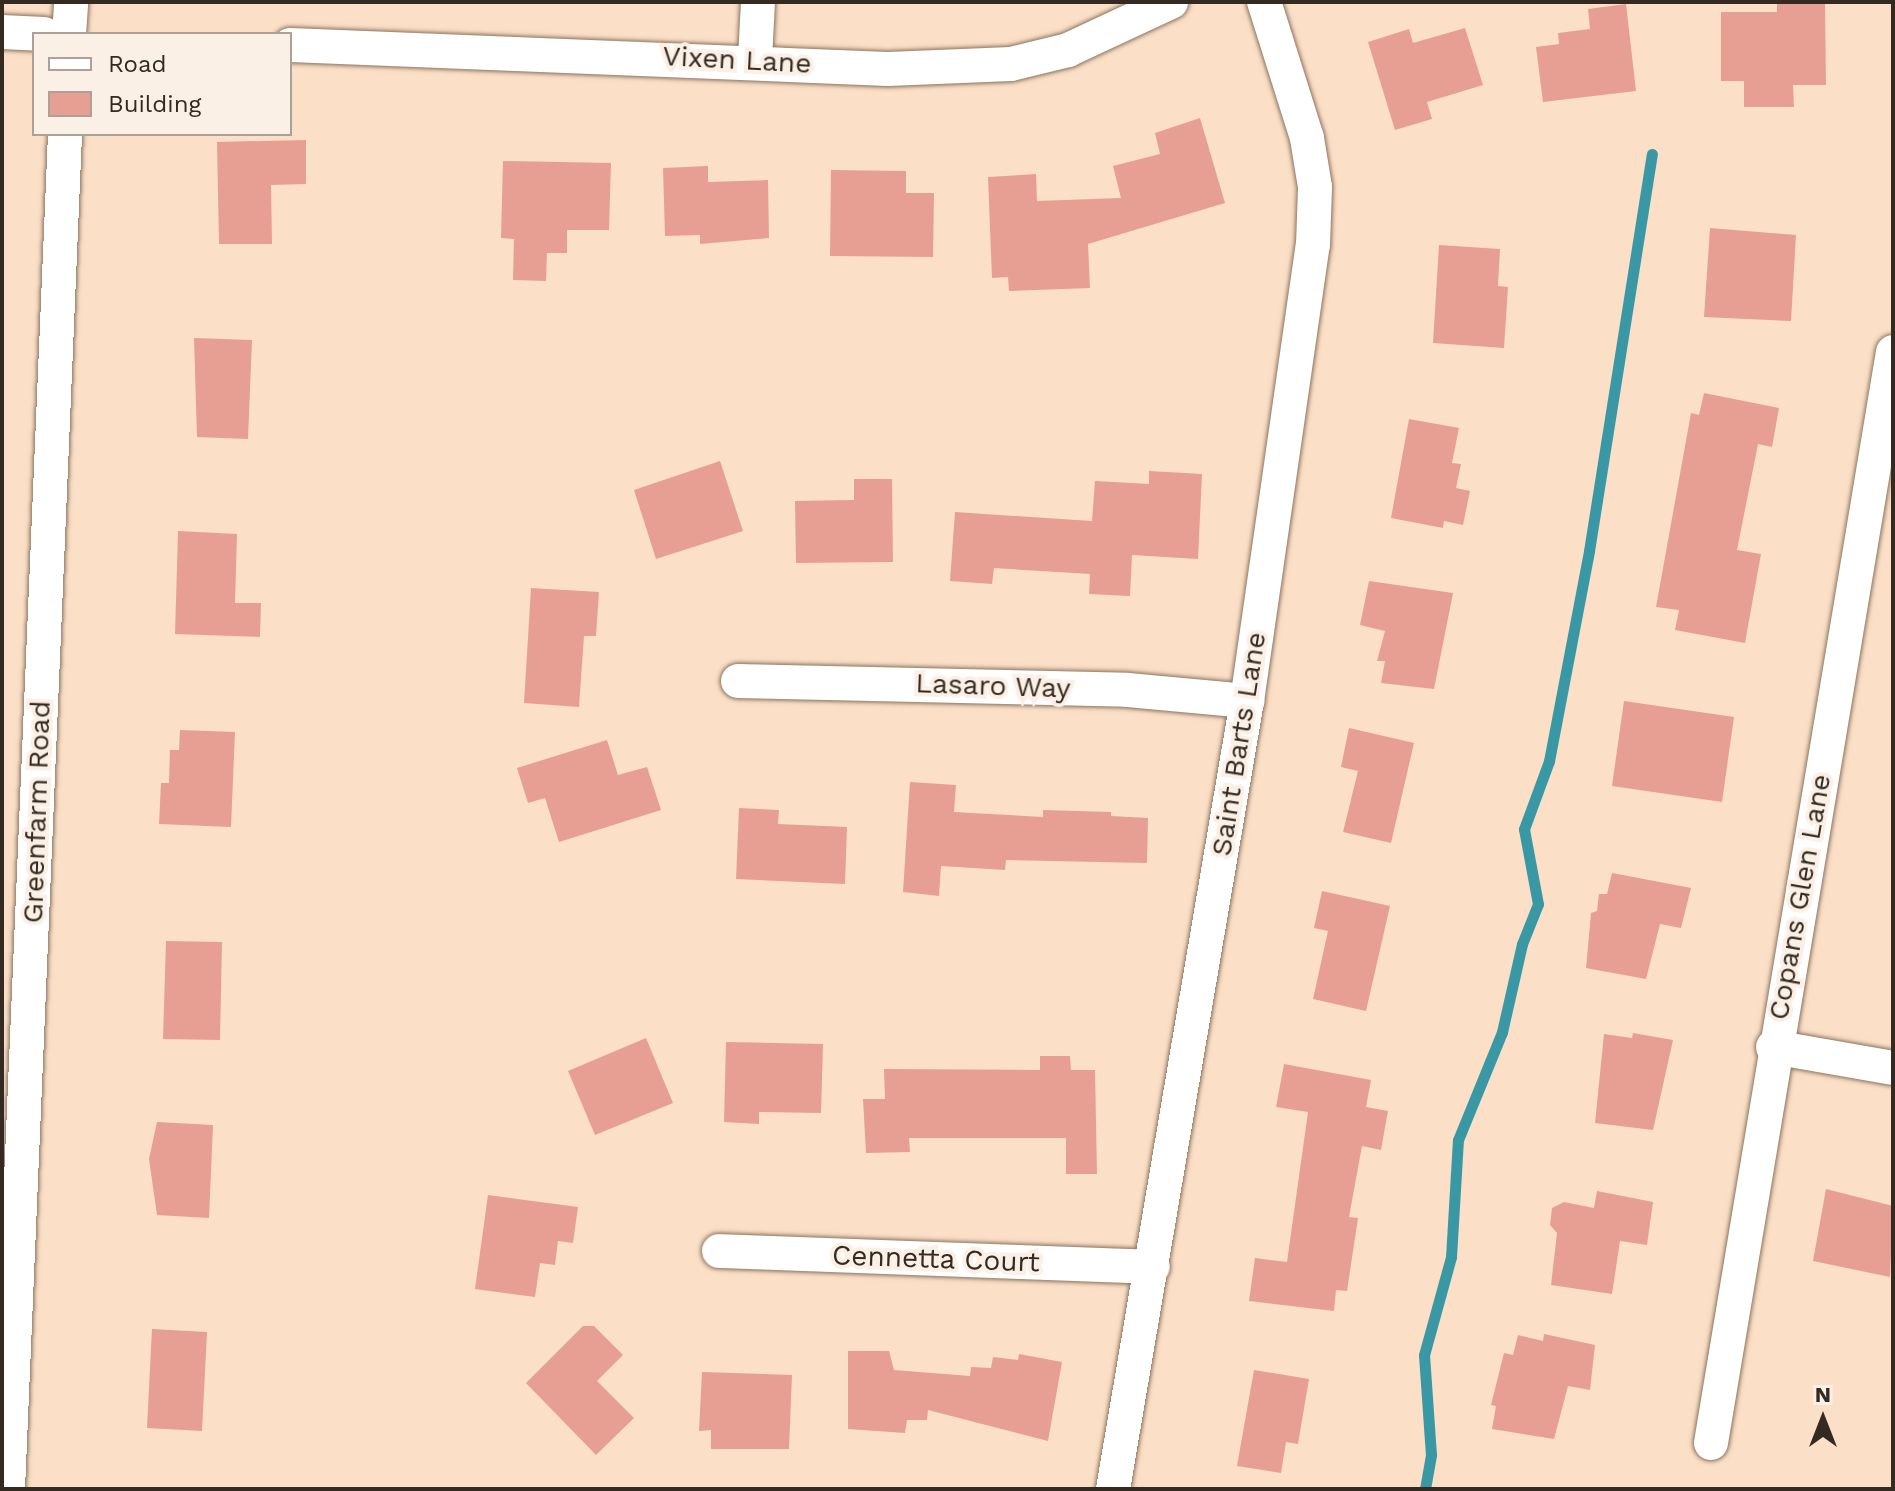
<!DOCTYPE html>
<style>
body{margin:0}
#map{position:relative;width:1895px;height:1491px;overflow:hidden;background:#fbdfc7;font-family:"Work Sans",sans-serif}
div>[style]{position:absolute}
.stream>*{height:11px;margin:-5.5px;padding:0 5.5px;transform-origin:5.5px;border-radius:5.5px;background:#3a98a4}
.building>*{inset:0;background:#e79f93}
.roads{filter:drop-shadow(0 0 2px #8c745e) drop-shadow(0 0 2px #8c745e)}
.street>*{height:34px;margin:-17px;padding:0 17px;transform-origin:17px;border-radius:17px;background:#fff}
span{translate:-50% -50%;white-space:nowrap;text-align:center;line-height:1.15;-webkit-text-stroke:8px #fbf0e6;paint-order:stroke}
.street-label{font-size:28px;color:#342a21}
.frame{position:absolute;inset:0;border:4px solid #342a21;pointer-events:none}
.legend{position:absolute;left:32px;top:32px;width:260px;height:104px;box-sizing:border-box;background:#fbf0e6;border:2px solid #aba197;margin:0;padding:10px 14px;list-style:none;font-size:24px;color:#342a21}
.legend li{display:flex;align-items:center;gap:16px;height:40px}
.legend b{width:40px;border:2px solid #aba197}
.north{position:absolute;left:1783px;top:1379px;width:80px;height:80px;-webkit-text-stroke:6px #fbf0e6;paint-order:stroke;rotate:0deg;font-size:22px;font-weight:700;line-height:32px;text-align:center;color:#342a21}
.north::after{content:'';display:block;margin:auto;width:28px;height:36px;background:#342a21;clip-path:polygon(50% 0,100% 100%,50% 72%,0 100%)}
</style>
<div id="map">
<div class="stream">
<i style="left:1425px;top:1489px;width:35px;rotate:-80deg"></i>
<i style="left:1431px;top:1455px;width:100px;rotate:-94deg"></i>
<i style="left:1424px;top:1355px;width:102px;rotate:-74.6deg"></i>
<i style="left:1451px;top:1257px;width:117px;rotate:-86.6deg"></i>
<i style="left:1458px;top:1140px;width:117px;rotate:-67.8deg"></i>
<i style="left:1502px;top:1032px;width:90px;rotate:-77.2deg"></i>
<i style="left:1522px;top:944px;width:43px;rotate:-68.2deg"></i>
<i style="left:1538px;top:904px;width:76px;rotate:-100.6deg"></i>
<i style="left:1524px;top:829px;width:72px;rotate:-69.8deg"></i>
<i style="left:1549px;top:761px;width:214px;rotate:-79.2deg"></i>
<i style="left:1589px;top:551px;width:402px;rotate:-81deg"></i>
</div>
<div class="building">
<i style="clip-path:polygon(1777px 2px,1825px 2px,1826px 85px,1793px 85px,1794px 107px,1744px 107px,1744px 81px,1721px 81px,1721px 12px,1777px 12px)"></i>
<i style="clip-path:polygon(1626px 4px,1636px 91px,1543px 102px,1536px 47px,1559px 44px,1558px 33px,1590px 29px,1588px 9px)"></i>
<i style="clip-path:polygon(1465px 28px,1483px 85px,1427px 102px,1432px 119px,1395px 130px,1368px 42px,1409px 29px,1413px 43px)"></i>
<i style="clip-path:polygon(1200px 118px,1225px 203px,1088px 244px,1090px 288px,1009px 291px,1008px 277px,992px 278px,988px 177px,1036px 174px,1037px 201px,1121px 198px,1113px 166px,1160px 154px,1155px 133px)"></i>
<i style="clip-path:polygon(306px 140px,306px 184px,271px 185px,272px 244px,219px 244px,217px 142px)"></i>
<i style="clip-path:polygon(503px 161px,611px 163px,609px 230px,567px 230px,567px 253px,547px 253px,546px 281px,513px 280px,514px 239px,501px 238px)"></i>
<i style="clip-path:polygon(708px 166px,708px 182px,768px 180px,769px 238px,700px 244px,700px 235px,665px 236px,663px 168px)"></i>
<i style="clip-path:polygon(831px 170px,906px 171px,906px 193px,934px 193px,933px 257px,830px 256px)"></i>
<i style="clip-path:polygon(1710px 228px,1796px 235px,1791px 321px,1704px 317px)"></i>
<i style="clip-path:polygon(1439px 245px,1500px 249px,1498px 286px,1508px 287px,1504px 348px,1433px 343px)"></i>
<i style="clip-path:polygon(194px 338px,252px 340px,248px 439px,197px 437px)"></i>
<i style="clip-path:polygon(1704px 393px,1779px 408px,1772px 447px,1758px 444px,1737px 550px,1761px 554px,1745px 643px,1675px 630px,1679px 610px,1656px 607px,1691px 413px,1699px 415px)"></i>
<i style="clip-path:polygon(1409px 419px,1459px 428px,1452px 463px,1461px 464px,1456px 488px,1470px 491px,1463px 525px,1444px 521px,1443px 528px,1391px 518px)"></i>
<i style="clip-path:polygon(720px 461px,743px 531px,656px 559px,634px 490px)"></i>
<i style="clip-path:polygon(1149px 471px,1202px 474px,1198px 559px,1132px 555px,1130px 596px,1089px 594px,1090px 574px,994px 568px,992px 584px,950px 581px,955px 512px,1092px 521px,1095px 481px,1149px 484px)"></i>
<i style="clip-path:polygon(854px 479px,892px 479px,893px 562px,796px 563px,795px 501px,854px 500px)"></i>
<i style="clip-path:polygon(178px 531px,237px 534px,235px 603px,261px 603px,260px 637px,175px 634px)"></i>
<i style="clip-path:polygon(1369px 581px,1453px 593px,1434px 689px,1381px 683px,1385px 661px,1377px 661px,1385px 631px,1360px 625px)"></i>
<i style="clip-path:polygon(531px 588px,599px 592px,596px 636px,584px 636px,579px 707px,524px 703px)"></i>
<i style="clip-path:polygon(1624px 701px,1734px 717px,1722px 802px,1612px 786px)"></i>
<i style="clip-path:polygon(1349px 728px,1414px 743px,1391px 843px,1343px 832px,1358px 771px,1341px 767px)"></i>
<i style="clip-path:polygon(180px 730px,235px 732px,231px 827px,159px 824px,161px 783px,169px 783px,170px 750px,179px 750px)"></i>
<i style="clip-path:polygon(607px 740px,618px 775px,647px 767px,661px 810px,559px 842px,545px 798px,528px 803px,517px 768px)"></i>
<i style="clip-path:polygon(910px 782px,956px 785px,954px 812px,1043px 817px,1043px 810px,1111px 812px,1111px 816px,1148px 818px,1147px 863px,1006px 860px,1005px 870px,941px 866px,939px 896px,903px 892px)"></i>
<i style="clip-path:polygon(739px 808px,779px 810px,778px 824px,847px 827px,845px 884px,736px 879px)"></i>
<i style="clip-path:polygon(1612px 873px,1691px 888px,1681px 928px,1660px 924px,1646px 979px,1586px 968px,1591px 913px,1597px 911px,1599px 894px,1607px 894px)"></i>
<i style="clip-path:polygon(1322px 891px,1390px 906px,1366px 1011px,1313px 999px,1328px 931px,1314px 928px)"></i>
<i style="clip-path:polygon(166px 941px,222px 942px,220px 1040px,163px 1039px)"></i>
<i style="clip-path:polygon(1633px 1033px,1673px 1040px,1653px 1130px,1595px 1123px,1604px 1034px,1632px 1038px)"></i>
<i style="clip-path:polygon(646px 1038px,673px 1103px,595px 1135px,568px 1071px)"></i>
<i style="clip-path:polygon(726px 1042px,823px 1044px,821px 1113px,759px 1112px,759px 1124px,724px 1122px)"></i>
<i style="clip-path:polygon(1040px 1056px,1070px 1056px,1071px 1070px,1095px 1070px,1097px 1174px,1066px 1174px,1066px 1138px,909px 1138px,910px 1152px,866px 1153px,863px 1099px,885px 1099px,884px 1069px,1040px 1070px)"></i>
<i style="clip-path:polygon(1284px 1064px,1371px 1080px,1366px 1107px,1388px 1111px,1381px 1150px,1362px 1146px,1349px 1217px,1358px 1218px,1347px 1291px,1336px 1290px,1334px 1311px,1249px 1301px,1255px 1258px,1287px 1262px,1308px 1112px,1276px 1107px)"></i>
<i style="clip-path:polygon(157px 1122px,213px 1125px,209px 1218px,157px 1215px,149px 1159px)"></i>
<i style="clip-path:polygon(1826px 1189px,1893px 1206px,1890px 1277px,1813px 1261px)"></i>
<i style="clip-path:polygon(1597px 1191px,1653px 1202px,1647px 1245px,1620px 1241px,1612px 1294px,1551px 1285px,1557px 1233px,1550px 1225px,1552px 1208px,1564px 1202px,1594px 1208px)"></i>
<i style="clip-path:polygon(488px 1195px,578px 1207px,573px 1243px,558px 1241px,555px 1265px,540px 1263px,535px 1297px,475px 1289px)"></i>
<i style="clip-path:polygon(583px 1326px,594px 1326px,623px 1355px,597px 1381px,634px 1418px,596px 1455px,526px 1383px)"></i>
<i style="clip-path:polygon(152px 1329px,207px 1332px,202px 1431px,147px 1428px)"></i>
<i style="clip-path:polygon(1544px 1334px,1595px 1345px,1590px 1390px,1568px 1386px,1554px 1439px,1492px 1429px,1496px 1406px,1491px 1405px,1504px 1353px,1513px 1355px,1518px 1335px,1543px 1341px)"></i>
<i style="clip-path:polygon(848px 1351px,889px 1351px,894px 1370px,970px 1376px,971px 1367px,991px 1368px,993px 1357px,1018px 1360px,1019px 1354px,1062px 1362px,1048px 1441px,928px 1410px,927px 1420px,907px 1420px,905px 1433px,848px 1429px)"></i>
<i style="clip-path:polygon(1254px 1370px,1309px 1379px,1298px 1444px,1286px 1442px,1281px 1473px,1237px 1466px)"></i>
<i style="clip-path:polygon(702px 1372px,792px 1375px,789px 1449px,711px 1449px,711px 1430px,699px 1431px)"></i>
</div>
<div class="roads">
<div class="street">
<i style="left:2px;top:32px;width:42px;rotate:2.7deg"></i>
<i style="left:69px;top:34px;width:32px;rotate:-86deg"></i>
<i style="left:290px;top:45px;width:598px;rotate:2.3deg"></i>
<i style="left:888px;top:69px;width:123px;rotate:-2.3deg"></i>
<i style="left:1011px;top:64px;width:59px;rotate:-13.8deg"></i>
<i style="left:1068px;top:50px;width:114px;rotate:-25deg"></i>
<i style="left:755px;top:59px;width:57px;rotate:-87deg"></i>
<i style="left:738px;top:681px;width:390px;rotate:1.3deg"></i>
<i style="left:1128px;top:690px;width:120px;rotate:5.3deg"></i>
<i style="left:1773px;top:1047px;width:122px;rotate:9.9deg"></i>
<i style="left:719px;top:1251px;width:434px;rotate:2.1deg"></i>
<i style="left:1711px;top:1443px;width:1106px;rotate:-80.53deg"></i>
<i style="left:8px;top:1489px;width:1356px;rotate:-87.59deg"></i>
<i style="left:1113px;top:1489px;width:799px;rotate:-80.35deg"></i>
<i style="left:1247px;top:701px;width:461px;rotate:-81.8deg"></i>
<i style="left:1313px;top:245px;width:58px;rotate:-88deg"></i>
<i style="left:1315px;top:187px;width:50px;rotate:-99.3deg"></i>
<i style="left:1307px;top:138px;width:143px;rotate:-107.5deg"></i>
</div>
</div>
<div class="street-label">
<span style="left:737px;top:60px;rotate:3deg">Vixen Lane</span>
<span style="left:993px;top:686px;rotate:2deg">Lasaro Way</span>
<span style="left:1239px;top:744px;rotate:-81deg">Saint Barts Lane</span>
<span style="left:37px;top:812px;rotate:-88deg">Greenfarm Road</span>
<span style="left:1800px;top:897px;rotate:-80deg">Copans Glen Lane</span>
<span style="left:936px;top:1259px;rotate:2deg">Cennetta Court</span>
</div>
<div class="frame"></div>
<ul class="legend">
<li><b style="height:10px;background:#fff"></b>Road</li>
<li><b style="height:22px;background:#e79f93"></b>Building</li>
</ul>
<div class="north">N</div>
</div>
